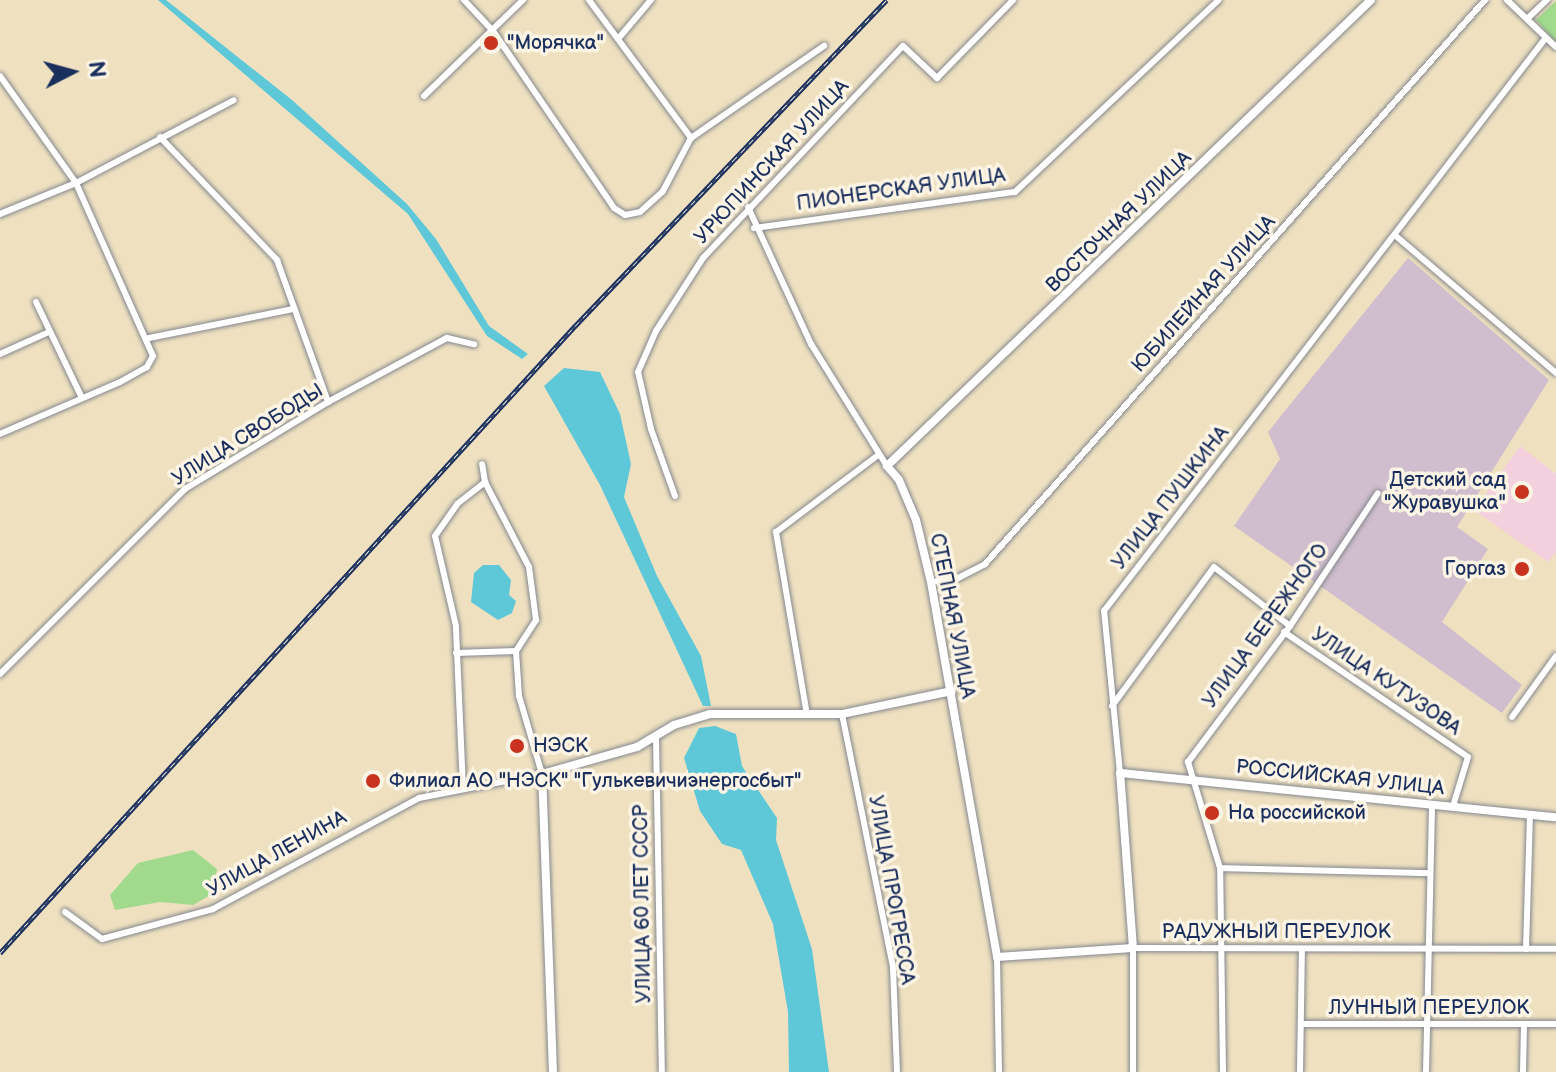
<!DOCTYPE html>
<meta charset="utf-8">
<style>
body{margin:0}
#map{position:relative;width:1556px;height:1072px;overflow:hidden;background:#efe1c0;font-family:"Balsamiq Sans",sans-serif}
div>[style]{position:absolute}
.built>*{inset:0;background:#f4cfdd}
.industrial>*{inset:0;background:#d0bdcd}
.green>*{inset:0;background:#a1da8d}
.water>*{inset:0;background:#5ec8d9}
.roads{filter:drop-shadow(0 0 2px #85888f) drop-shadow(0 0 2px #85888f)}
.minor>*{height:6px;margin:-3px;padding:0 3px;transform-origin:3px;border-radius:3px;background:#fff}
.tertiary>*{height:8px;margin:-4px;padding:0 4px;transform-origin:4px;border-radius:4px;background:#fff}
.rail>*{height:5px;margin-top:-2.5px;transform-origin:0;background:repeating-linear-gradient(90deg,#fcf5e5 0 6px,#1b2f5e 0 12px);box-sizing:border-box;border-block:2px solid #1b2f5e}
.dots>*{width:22px;height:22px;translate:-50% -50%;box-sizing:border-box;border:4px solid #fcf5e5;border-radius:50%}
span{translate:-50% -50%;white-space:nowrap;text-align:center;line-height:1.15;-webkit-text-stroke:7px #fcf5e5;paint-order:stroke}
.poi-label{font-size:20px;color:#1b2f5e}
.left{translate:0 -50%;text-align:left}
.right{translate:-100% -50%;text-align:right}
.street-label{font-size:20px;color:#1b2f5e}
.north{position:absolute;left:32px;top:32px;width:80px;height:80px;-webkit-text-stroke:6px #fcf5e5;paint-order:stroke;rotate:84deg;font-size:22px;font-weight:700;line-height:32px;text-align:center;color:#1b2f5e}
.north::after{content:'';display:block;margin:auto;width:28px;height:36px;background:#1b2f5e;clip-path:polygon(50% 0,100% 100%,50% 72%,0 100%)}
</style>
<div id="map">
<div class="built">
<i style="clip-path:polygon(1520px 446px,1556px 474px,1556px 552px,1548px 562px,1474px 510px)"></i>
</div>
<div class="industrial">
<i style="clip-path:polygon(1408px 258px,1549px 380px,1457px 527px,1488px 549px,1442px 622px,1522px 685px,1502px 713px,1234px 526px,1280px 459px,1268px 432px)"></i>
</div>
<div class="green">
<i style="clip-path:polygon(1556px 1px,1556px 43px,1536px 20px)"></i>
<i style="clip-path:polygon(193px 850px,217px 869px,212px 894px,193px 905px,160px 902px,115px 910px,110px 895px,138px 863px)"></i>
</div>
<div class="water">
<i style="clip-path:polygon(158px 0,166px 0,292px 100px,407px 204px,436px 239px,489px 326px,528px 354px,522px 359px,487px 336px,408px 214px)"></i>
<i style="clip-path:polygon(564px 368px,600px 372px,620px 414px,631px 464px,624px 497px,657px 576px,701px 656px,711px 706px,703px 706px,600px 485px,544px 386px)"></i>
<i style="clip-path:polygon(483px 565px,499px 565px,511px 580px,509px 595px,516px 601px,512px 613px,498px 620px,471px 602px,474px 573px)"></i>
<i style="clip-path:polygon(715px 726px,736px 734px,742px 766px,777px 818px,776px 840px,812px 949px,829px 1072px,789px 1072px,788px 1012px,773px 924px,741px 850px,722px 844px,700px 811px,684px 758px,699px 728px)"></i>
</div>
<div class="roads">
<div class="minor">
<i style="left:464px;top:0;width:42px;rotate:46.9deg"></i>
<i style="left:493px;top:31px;width:214px;rotate:55.6deg"></i>
<i style="left:614px;top:208px;width:13px;rotate:32deg"></i>
<i style="left:625px;top:215px;width:15px;rotate:-11deg"></i>
<i style="left:640px;top:212px;width:31px;rotate:-42deg"></i>
<i style="left:663px;top:191px;width:60px;rotate:-62.2deg"></i>
<i style="left:691px;top:138px;width:162px;rotate:-34.7deg"></i>
<i style="left:589px;top:0;width:172px;rotate:53.5deg"></i>
<i style="left:1507px;top:0;width:68px;rotate:43.8deg"></i>
<i style="left:1527px;top:19px;width:28px;rotate:-44deg"></i>
<i style="left:618px;top:39px;width:51px;rotate:-49.8deg"></i>
<i style="left:0;top:76px;width:131px;rotate:54.6deg"></i>
<i style="left:76px;top:183px;width:189px;rotate:66deg"></i>
<i style="left:153px;top:356px;width:13px;rotate:119deg"></i>
<i style="left:147px;top:367px;width:31px;rotate:151deg"></i>
<i style="left:120px;top:382px;width:131px;rotate:156.6deg"></i>
<i style="left:424px;top:96px;width:138px;rotate:-44.1deg"></i>
<i style="left:160px;top:137px;width:170px;rotate:46.4deg"></i>
<i style="left:277px;top:260px;width:151px;rotate:70.2deg"></i>
<i style="left:748px;top:207px;width:151px;rotate:65.3deg"></i>
<i style="left:811px;top:344px;width:144px;rotate:58.1deg"></i>
<i style="left:0;top:214px;width:82px;rotate:-22.2deg"></i>
<i style="left:76px;top:183px;width:178px;rotate:-27.7deg"></i>
<i style="left:754px;top:228px;width:263px;rotate:-7.9deg"></i>
<i style="left:1015px;top:192px;width:280px;rotate:-43.3deg"></i>
<i style="left:1397px;top:237px;width:209px;rotate:40.5deg"></i>
<i style="left:36px;top:302px;width:106px;rotate:64.4deg"></i>
<i style="left:149px;top:338px;width:147px;rotate:-11.4deg"></i>
<i style="left:0;top:354px;width:54px;rotate:-24.2deg"></i>
<i style="left:675px;top:496px;width:71px;rotate:-109.7deg"></i>
<i style="left:651px;top:429px;width:58px;rotate:-102.8deg"></i>
<i style="left:638px;top:372px;width:45px;rotate:-66.3deg"></i>
<i style="left:656px;top:331px;width:87px;rotate:-57.2deg"></i>
<i style="left:703px;top:258px;width:291px;rotate:-46.7deg"></i>
<i style="left:903px;top:46px;width:47px;rotate:43.3deg"></i>
<i style="left:937px;top:78px;width:109px;rotate:-45.7deg"></i>
<i style="left:931px;top:582px;width:27px;rotate:-8deg"></i>
<i style="left:958px;top:578px;width:30px;rotate:-27deg"></i>
<i style="left:985px;top:564px;width:754px;rotate:-48.44deg"></i>
<i style="left:1284px;top:632px;width:222px;rotate:34.2deg"></i>
<i style="left:1468px;top:757px;width:51px;rotate:107deg"></i>
<i style="left:456px;top:653px;width:60px;rotate:-1.9deg"></i>
<i style="left:0;top:674px;width:262px;rotate:-45deg"></i>
<i style="left:185px;top:489px;width:167px;rotate:-31.3deg"></i>
<i style="left:328px;top:402px;width:135px;rotate:-28.3deg"></i>
<i style="left:447px;top:338px;width:28px;rotate:13deg"></i>
<i style="left:1112px;top:706px;width:172px;rotate:-53.7deg"></i>
<i style="left:1214px;top:567px;width:96px;rotate:37.8deg"></i>
<i style="left:842px;top:714px;width:259px;rotate:78.6deg"></i>
<i style="left:893px;top:968px;width:104px;rotate:87.8deg"></i>
<i style="left:807px;top:715px;width:186px;rotate:-99.6deg"></i>
<i style="left:776px;top:532px;width:126px;rotate:-37deg"></i>
<i style="left:1512px;top:717px;width:75px;rotate:-54.2deg"></i>
<i style="left:656px;top:736px;width:336px;rotate:89deg"></i>
<i style="left:1120px;top:773px;width:163px;rotate:-95.6deg"></i>
<i style="left:1104px;top:611px;width:722px;rotate:-52.37deg"></i>
<i style="left:463px;top:789px;width:163px;rotate:-92.5deg"></i>
<i style="left:456px;top:626px;width:92px;rotate:-103.1deg"></i>
<i style="left:435px;top:536px;width:39px;rotate:-55deg"></i>
<i style="left:457px;top:504px;width:36px;rotate:-38deg"></i>
<i style="left:1220px;top:868px;width:208px;rotate:1.4deg"></i>
<i style="left:65px;top:912px;width:46px;rotate:36.1deg"></i>
<i style="left:102px;top:939px;width:115px;rotate:-15.1deg"></i>
<i style="left:213px;top:909px;width:234px;rotate:-28.3deg"></i>
<i style="left:419px;top:798px;width:125px;rotate:-11deg"></i>
<i style="left:542px;top:774px;width:81px;rotate:-106.4deg"></i>
<i style="left:519px;top:696px;width:45px;rotate:-93.8deg"></i>
<i style="left:516px;top:651px;width:37px;rotate:-57deg"></i>
<i style="left:536px;top:620px;width:53px;rotate:-97.5deg"></i>
<i style="left:529px;top:567px;width:96px;rotate:-117.4deg"></i>
<i style="left:485px;top:482px;width:18px;rotate:-99deg"></i>
<i style="left:1526px;top:949px;width:135px;rotate:-88.3deg"></i>
<i style="left:997px;top:957px;width:115px;rotate:89deg"></i>
<i style="left:1301px;top:1024px;width:255px"></i>
<i style="left:1133px;top:1072px;width:124px;rotate:-90deg"></i>
<i style="left:1133px;top:948px;width:423px;rotate:0.1deg"></i>
<i style="left:1223px;top:1072px;width:204px;rotate:-90.8deg"></i>
<i style="left:1220px;top:868px;width:111px;rotate:-106.8deg"></i>
<i style="left:1188px;top:762px;width:170px;rotate:-53.1deg"></i>
<i style="left:1290px;top:626px;width:159px;rotate:-56.5deg"></i>
<i style="left:1300px;top:1072px;width:123px;rotate:-89.1deg"></i>
<i style="left:1426px;top:1072px;width:268px;rotate:-88.7deg"></i>
<i style="left:1523px;top:1072px;width:48px;rotate:-88.8deg"></i>
</div>
<div class="tertiary">
<i style="left:1371px;top:0;width:672px;rotate:136.09deg"></i>
<i style="left:887px;top:466px;width:18px;rotate:49deg"></i>
<i style="left:899px;top:480px;width:43px;rotate:67deg"></i>
<i style="left:916px;top:520px;width:64px;rotate:76.4deg"></i>
<i style="left:931px;top:582px;width:381px;rotate:80deg"></i>
<i style="left:997px;top:957px;width:136px;rotate:-3.8deg"></i>
<i style="left:1133px;top:948px;width:175px;rotate:-94.2deg"></i>
<i style="left:1120px;top:773px;width:438px;rotate:5.8deg"></i>
<i style="left:553px;top:1072px;width:298px;rotate:-92.1deg"></i>
<i style="left:542px;top:774px;width:99px;rotate:-15.9deg"></i>
<i style="left:637px;top:747px;width:43px;rotate:-30.7deg"></i>
<i style="left:674px;top:725px;width:38px;rotate:-17deg"></i>
<i style="left:710px;top:714px;width:132px"></i>
<i style="left:842px;top:714px;width:112px;rotate:-11.8deg"></i>
</div>
</div>
<div class="rail">
<i style="left:0;top:953px;width:851px;rotate:-47.48deg"></i>
<i style="left:575px;top:326px;width:451px;rotate:-46.3deg"></i>
</div>
<div class="dots">
<i style="left:491px;top:43px;background:#c8321e"></i>
<i style="left:1522px;top:492px;background:#c8321e"></i>
<i style="left:1522px;top:569px;background:#c8321e"></i>
<i style="left:517px;top:746px;background:#c8321e"></i>
<i style="left:373px;top:781px;background:#c8321e"></i>
<i style="left:1212px;top:813px;background:#c8321e"></i>
</div>
<div class="poi-label">
<span class="left" style="left:507px;top:43px">"Морячка"</span>
<span class="right" style="left:1506px;top:492px">Детский сад<br>"Журавушка"</span>
<span class="right" style="left:1506px;top:569px">Горгаз</span>
<span class="left" style="left:533px;top:746px">НЭСК</span>
<span class="left" style="left:389px;top:781px">Филиал АО "НЭСК" "Гулькевичиэнергосбыт"</span>
<span class="left" style="left:1228px;top:813px">На российской</span>
</div>
<div class="street-label">
<span style="left:772px;top:162px;rotate:-47deg">УРЮПИНСКАЯ УЛИЦА</span>
<span style="left:901px;top:190px;rotate:-8deg">ПИОНЕРСКАЯ УЛИЦА</span>
<span style="left:1119px;top:222px;rotate:-44deg">ВОСТОЧНАЯ УЛИЦА</span>
<span style="left:1204px;top:294px;rotate:-48deg">ЮБИЛЕЙНАЯ УЛИЦА</span>
<span style="left:248px;top:435px;rotate:-32deg">УЛИЦА СВОБОДЫ</span>
<span style="left:1171px;top:498px;rotate:-52deg">УЛИЦА ПУШКИНА</span>
<span style="left:952px;top:616px;rotate:79deg">СТЕПНАЯ УЛИЦА</span>
<span style="left:1266px;top:626px;rotate:-54deg">УЛИЦА БЕРЕЖНОГО</span>
<span style="left:1386px;top:682px;rotate:34deg">УЛИЦА КУТУЗОВА</span>
<span style="left:1340px;top:778px;rotate:6deg">РОССИЙСКАЯ УЛИЦА</span>
<span style="left:277px;top:854px;rotate:-29deg">УЛИЦА ЛЕНИНА</span>
<span style="left:891px;top:890px;rotate:80deg">УЛИЦА ПРОГРЕССА</span>
<span style="left:643px;top:904px;rotate:-91deg">УЛИЦА 60 ЛЕТ СССР</span>
<span style="left:1276px;top:932px">РАДУЖНЫЙ ПЕРЕУЛОК</span>
<span style="left:1429px;top:1008px">ЛУННЫЙ ПЕРЕУЛОК</span>
</div>
<div class="north">N</div>
</div>
